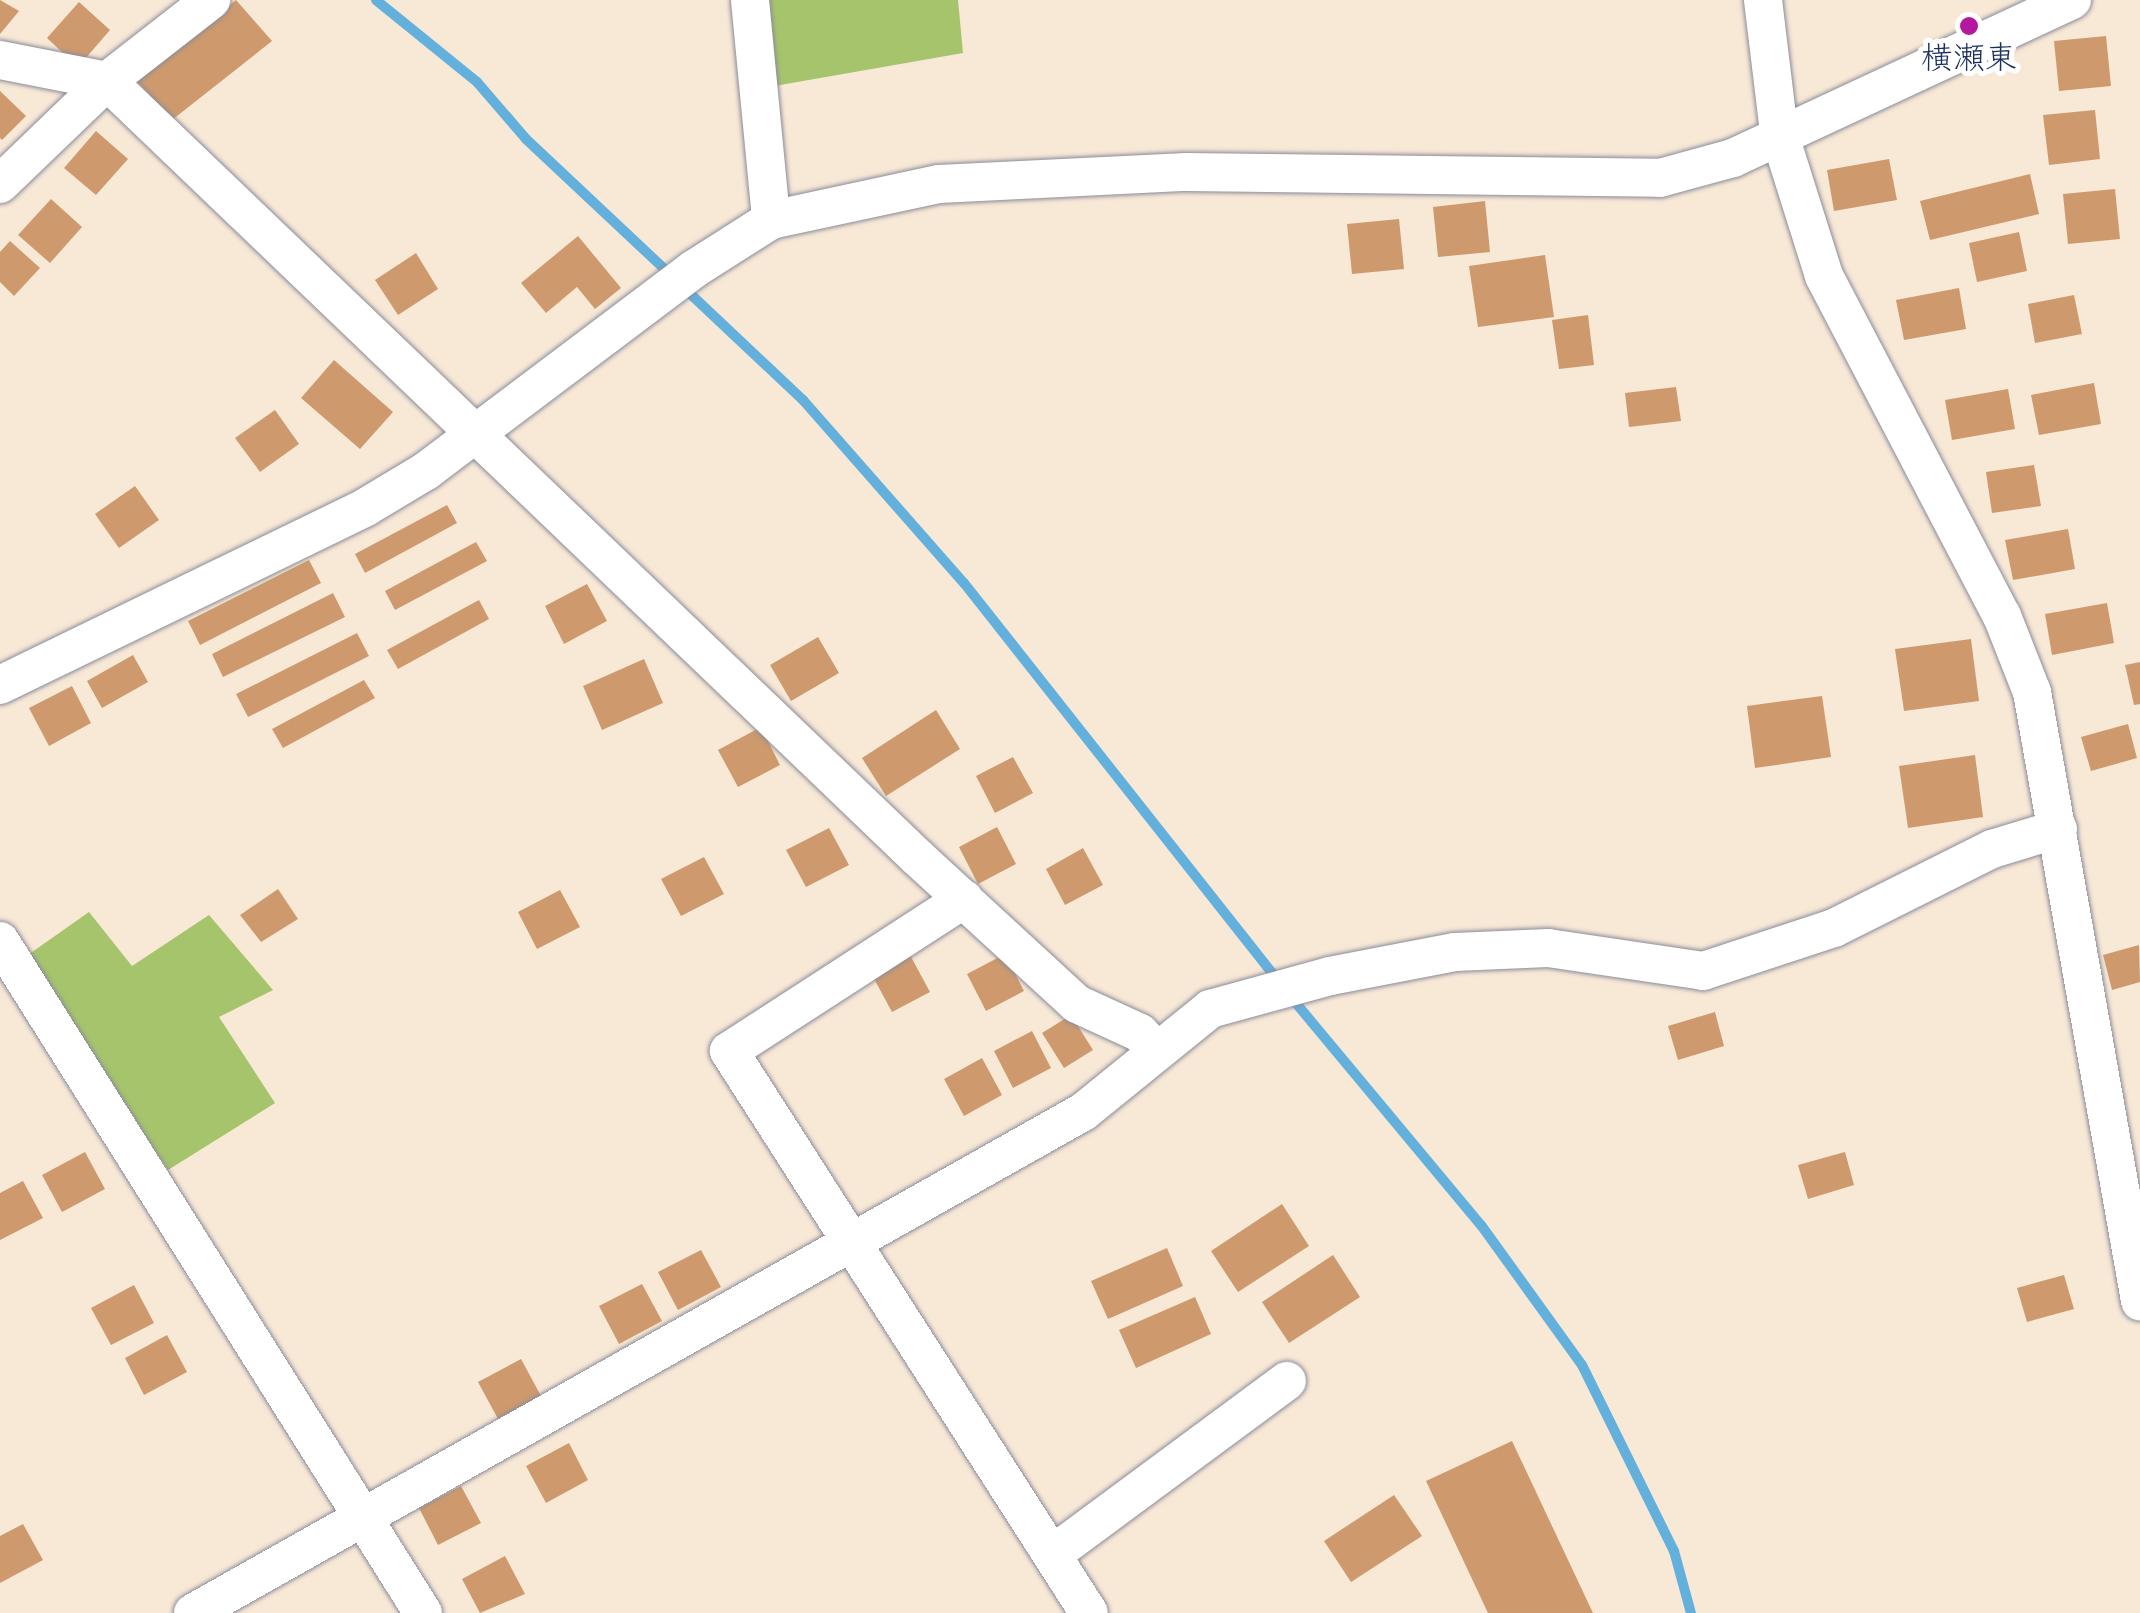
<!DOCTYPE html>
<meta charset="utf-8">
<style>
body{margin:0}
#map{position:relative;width:2140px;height:1613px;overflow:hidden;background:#f8e8d6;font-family:"Indie Flower","Klee One",sans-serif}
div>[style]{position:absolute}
.green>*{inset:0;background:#a6c46c}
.stream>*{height:10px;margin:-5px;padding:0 5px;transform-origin:5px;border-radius:5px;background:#64b0dd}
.building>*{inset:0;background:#ce9a6d}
.roads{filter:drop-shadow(0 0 2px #8a8c9a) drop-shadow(0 0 2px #8a8c9a)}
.minor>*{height:38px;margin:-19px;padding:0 19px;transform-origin:19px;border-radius:19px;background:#fff}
.dots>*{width:28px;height:28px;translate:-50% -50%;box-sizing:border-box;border:5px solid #fff;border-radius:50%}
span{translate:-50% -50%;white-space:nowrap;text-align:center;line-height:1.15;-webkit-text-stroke:10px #fff;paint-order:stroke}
.poi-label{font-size:32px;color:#1b2f5e}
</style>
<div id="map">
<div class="green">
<i style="clip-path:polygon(756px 0,958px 0,963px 53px,763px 88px)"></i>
<i style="clip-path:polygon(89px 912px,132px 966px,209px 915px,273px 990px,219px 1017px,275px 1103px,168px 1170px,25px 957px)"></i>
</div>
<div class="stream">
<i style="left:376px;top:0;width:130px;rotate:39.1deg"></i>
<i style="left:477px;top:82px;width:75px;rotate:49.3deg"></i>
<i style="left:526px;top:139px;width:199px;rotate:43.2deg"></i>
<i style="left:683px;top:287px;width:165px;rotate:43.3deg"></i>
<i style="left:803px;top:400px;width:244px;rotate:48.7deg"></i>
<i style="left:964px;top:583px;width:510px;rotate:51.69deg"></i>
<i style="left:1290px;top:996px;width:298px;rotate:50.2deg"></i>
<i style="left:1481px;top:1225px;width:173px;rotate:54.2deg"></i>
<i style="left:1582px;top:1365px;width:208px;rotate:63.7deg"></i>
<i style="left:1674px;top:1551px;width:64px;rotate:74.7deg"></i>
</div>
<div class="building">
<i style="clip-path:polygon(0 0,19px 11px,0 34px)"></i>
<i style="clip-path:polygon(236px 0,272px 41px,172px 120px,135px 79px)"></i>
<i style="clip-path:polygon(79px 2px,110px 30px,78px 67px,47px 38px)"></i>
<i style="clip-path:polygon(2106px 36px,2111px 86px,2059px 91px,2054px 41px)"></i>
<i style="clip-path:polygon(0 91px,26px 116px,2px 140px,0 138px)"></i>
<i style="clip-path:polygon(2095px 110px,2100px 159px,2049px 165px,2043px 115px)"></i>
<i style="clip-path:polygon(96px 131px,128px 159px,96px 195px,64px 168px)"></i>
<i style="clip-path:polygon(1889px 159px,1897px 200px,1834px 211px,1827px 170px)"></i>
<i style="clip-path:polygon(2030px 174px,2039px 214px,1930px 240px,1920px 201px)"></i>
<i style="clip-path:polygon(2115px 189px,2120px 239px,2068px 244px,2063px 194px)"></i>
<i style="clip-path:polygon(51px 199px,82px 227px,50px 263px,18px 235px)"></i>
<i style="clip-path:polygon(1485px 201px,1490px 252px,1438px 257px,1433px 207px)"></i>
<i style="clip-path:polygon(1399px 219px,1404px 269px,1352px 274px,1347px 224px)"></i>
<i style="clip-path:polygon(2019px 232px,2027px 271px,1977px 282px,1969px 243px)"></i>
<i style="clip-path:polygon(578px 236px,621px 288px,595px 309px,577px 287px,546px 313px,521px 283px)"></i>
<i style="clip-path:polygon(10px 241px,40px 268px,14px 296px,0 282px,0 252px)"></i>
<i style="clip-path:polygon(416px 253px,438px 289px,398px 315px,375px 280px)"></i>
<i style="clip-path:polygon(1545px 255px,1554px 317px,1478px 327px,1469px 266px)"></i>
<i style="clip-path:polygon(1959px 288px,1966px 329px,1904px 340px,1896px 300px)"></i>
<i style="clip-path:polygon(2074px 295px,2082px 334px,2035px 343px,2028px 304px)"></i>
<i style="clip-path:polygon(1588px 315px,1594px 365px,1559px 369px,1552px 320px)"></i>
<i style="clip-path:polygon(334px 360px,393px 412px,360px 449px,301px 398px)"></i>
<i style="clip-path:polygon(2094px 383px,2101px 424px,2039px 435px,2031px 395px)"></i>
<i style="clip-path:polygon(1676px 387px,1681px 421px,1629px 427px,1625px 393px)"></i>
<i style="clip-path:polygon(2008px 389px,2015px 429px,1952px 440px,1945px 400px)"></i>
<i style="clip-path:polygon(275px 410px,299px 444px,260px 472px,235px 438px)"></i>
<i style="clip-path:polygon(2034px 465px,2041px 506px,1992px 513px,1986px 472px)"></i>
<i style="clip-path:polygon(135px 486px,159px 520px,119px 548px,95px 514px)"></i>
<i style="clip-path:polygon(447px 505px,457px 523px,365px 573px,355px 554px)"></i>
<i style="clip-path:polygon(2068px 529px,2075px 569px,2013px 580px,2005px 540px)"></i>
<i style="clip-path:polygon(476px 542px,487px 561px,395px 610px,385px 591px)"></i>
<i style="clip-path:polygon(309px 560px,321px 583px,200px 645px,188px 621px)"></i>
<i style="clip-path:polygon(587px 584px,607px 621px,564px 644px,545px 606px)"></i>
<i style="clip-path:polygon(333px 593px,345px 617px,223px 677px,212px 654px)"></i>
<i style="clip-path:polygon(479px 600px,489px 619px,398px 669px,387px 650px)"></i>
<i style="clip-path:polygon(2107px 603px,2114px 643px,2052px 655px,2045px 614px)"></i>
<i style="clip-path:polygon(357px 633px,369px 656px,248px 717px,236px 694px)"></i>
<i style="clip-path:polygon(818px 637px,839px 673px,791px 701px,770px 665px)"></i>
<i style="clip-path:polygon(1971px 639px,1979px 701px,1904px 711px,1895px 649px)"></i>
<i style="clip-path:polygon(133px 655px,148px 682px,102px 708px,87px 681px)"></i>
<i style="clip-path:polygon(644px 659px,663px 703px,602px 730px,583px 686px)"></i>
<i style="clip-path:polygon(2140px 662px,2140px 704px,2134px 705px,2125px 665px)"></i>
<i style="clip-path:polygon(364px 680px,375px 698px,283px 748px,272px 729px)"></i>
<i style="clip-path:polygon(72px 686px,91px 723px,49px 746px,29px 708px)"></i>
<i style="clip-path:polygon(1822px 696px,1831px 757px,1755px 768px,1747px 706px)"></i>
<i style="clip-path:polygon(936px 710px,960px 749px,886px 796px,862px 758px)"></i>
<i style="clip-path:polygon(2128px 724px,2137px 758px,2091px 771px,2081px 737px)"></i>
<i style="clip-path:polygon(761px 727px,780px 765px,738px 787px,718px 750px)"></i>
<i style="clip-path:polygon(1975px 755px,1983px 817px,1908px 828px,1899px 766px)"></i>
<i style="clip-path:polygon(1013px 757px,1033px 793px,995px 813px,976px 776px)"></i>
<i style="clip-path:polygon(997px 827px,1016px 864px,978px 884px,959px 847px)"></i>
<i style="clip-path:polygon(829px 828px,849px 865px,806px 887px,786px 850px)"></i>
<i style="clip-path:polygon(1083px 848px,1103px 885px,1065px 905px,1046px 869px)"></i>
<i style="clip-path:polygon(704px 857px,724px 894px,681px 916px,661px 879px)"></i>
<i style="clip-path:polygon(278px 889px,298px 919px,261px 942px,240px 915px)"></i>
<i style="clip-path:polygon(560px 890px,580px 927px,537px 949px,518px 912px)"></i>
<i style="clip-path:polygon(2139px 945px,2140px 982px,2112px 990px,2103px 955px)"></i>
<i style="clip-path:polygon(1005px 954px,1024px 991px,986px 1011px,967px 974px)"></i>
<i style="clip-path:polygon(910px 955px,930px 992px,892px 1012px,872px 975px)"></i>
<i style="clip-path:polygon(1715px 1012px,1724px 1046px,1678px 1060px,1668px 1026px)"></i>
<i style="clip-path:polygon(1071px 1015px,1093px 1050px,1064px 1068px,1042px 1033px)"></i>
<i style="clip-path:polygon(1032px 1031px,1051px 1068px,1013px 1088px,994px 1051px)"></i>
<i style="clip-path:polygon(982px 1058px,1002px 1095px,964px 1116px,944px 1079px)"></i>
<i style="clip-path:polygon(85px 1152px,105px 1189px,62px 1212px,42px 1175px)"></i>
<i style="clip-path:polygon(1845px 1152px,1854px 1185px,1808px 1199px,1798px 1165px)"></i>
<i style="clip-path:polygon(23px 1181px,43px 1218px,0 1240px,0 1193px)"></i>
<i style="clip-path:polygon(1282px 1204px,1309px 1246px,1238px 1292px,1211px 1251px)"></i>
<i style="clip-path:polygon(1167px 1248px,1183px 1286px,1108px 1319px,1091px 1281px)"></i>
<i style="clip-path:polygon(701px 1250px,721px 1287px,678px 1310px,658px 1272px)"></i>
<i style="clip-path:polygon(1333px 1255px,1360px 1297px,1289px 1343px,1262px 1302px)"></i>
<i style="clip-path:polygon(2064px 1275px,2074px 1309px,2027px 1322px,2017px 1288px)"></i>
<i style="clip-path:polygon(642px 1284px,662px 1321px,619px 1344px,599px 1306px)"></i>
<i style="clip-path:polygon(134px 1285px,154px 1323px,111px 1345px,91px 1308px)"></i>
<i style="clip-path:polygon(1195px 1297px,1211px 1334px,1136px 1368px,1119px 1330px)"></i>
<i style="clip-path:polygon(167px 1335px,187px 1372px,144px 1395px,125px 1358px)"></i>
<i style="clip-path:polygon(521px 1359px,541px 1396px,498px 1419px,478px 1382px)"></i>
<i style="clip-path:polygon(1512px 1441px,1593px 1613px,1488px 1613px,1426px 1481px)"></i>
<i style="clip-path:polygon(569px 1443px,588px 1480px,546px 1503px,526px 1466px)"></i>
<i style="clip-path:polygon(461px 1486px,481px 1523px,438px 1545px,419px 1508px)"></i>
<i style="clip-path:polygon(1394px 1495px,1422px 1536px,1351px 1582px,1324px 1541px)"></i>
<i style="clip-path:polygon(23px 1524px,43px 1560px,0 1583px,0 1536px)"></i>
<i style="clip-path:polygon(505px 1556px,525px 1594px,480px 1613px,462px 1579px)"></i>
</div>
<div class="roads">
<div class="minor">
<i style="left:750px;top:0;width:221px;rotate:84.5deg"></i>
<i style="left:1763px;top:0;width:134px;rotate:83.1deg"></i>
<i style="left:1779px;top:133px;width:150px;rotate:72.5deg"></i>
<i style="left:1824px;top:276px;width:384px;rotate:62.4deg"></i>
<i style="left:2002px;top:616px;width:82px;rotate:68.5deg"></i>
<i style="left:2032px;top:692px;width:619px;rotate:79.94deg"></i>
<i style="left:0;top:60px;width:109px;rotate:11.1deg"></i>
<i style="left:107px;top:81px;width:1122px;rotate:43.77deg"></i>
<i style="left:917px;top:857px;width:217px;rotate:42.6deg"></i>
<i style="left:1077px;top:1004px;width:69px;rotate:24.7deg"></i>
<i style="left:1140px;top:1033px;width:22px;rotate:47deg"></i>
<i style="left:0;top:184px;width:149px;rotate:-43.9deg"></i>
<i style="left:107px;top:81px;width:132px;rotate:-37.9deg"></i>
<i style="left:0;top:685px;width:407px;rotate:-25.9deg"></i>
<i style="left:366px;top:507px;width:70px;rotate:-31deg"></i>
<i style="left:426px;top:471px;width:336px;rotate:-37deg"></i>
<i style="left:694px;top:269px;width:91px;rotate:-32.5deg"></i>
<i style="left:771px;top:220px;width:172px;rotate:-12.1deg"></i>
<i style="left:939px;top:184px;width:248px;rotate:-2.8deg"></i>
<i style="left:1187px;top:172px;width:473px;rotate:0.7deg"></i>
<i style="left:1660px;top:178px;width:76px;rotate:-15.3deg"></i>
<i style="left:1733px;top:158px;width:374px;rotate:-25deg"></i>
<i style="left:964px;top:899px;width:280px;rotate:147.1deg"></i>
<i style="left:729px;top:1051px;width:667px;rotate:57.36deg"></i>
<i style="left:0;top:941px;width:794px;rotate:57.81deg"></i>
<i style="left:1053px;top:1554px;width:291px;rotate:-36.5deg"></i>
<i style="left:193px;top:1613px;width:1021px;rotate:-29.38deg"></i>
<i style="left:1083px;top:1112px;width:164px;rotate:-39deg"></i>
<i style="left:1210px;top:1009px;width:124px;rotate:-15.4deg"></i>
<i style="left:1330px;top:976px;width:127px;rotate:-10.9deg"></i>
<i style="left:1455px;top:952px;width:93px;rotate:-2.5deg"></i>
<i style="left:1548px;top:948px;width:157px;rotate:8.4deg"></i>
<i style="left:1703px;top:971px;width:138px;rotate:-18.2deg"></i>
<i style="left:1834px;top:928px;width:177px;rotate:-26.6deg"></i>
<i style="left:1992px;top:849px;width:69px;rotate:-16.9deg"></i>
</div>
</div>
<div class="dots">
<i style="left:1969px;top:26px;background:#b5179e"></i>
</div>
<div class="poi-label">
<span style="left:1969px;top:61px">横瀬東</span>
</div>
</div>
